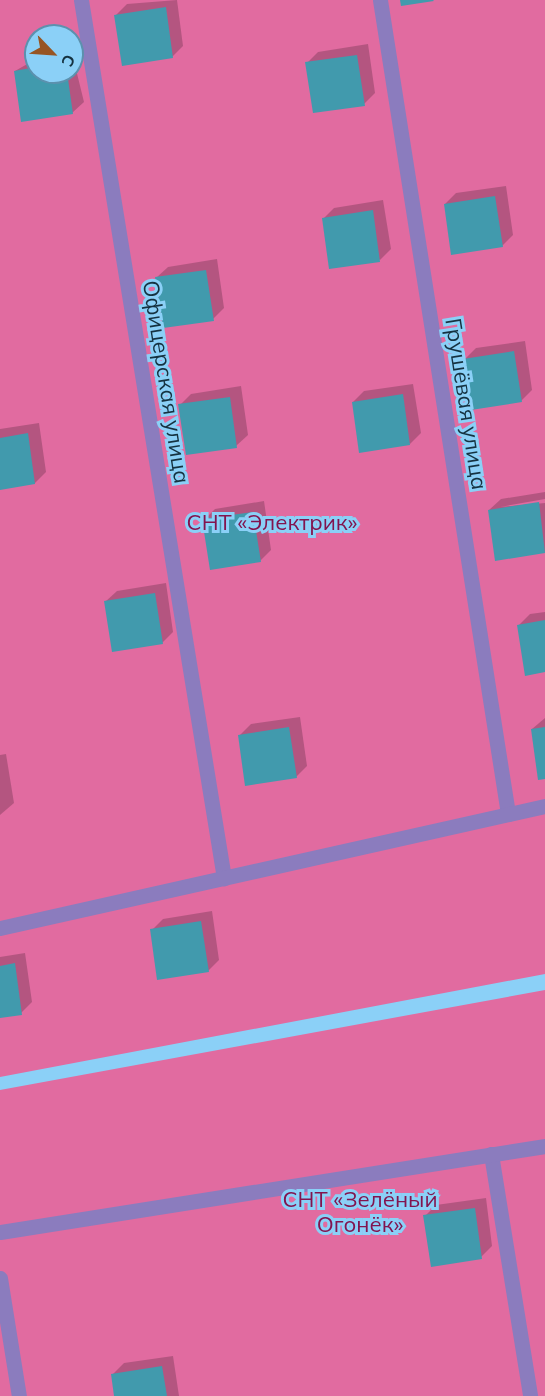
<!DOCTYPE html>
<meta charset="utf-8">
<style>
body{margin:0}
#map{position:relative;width:545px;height:1396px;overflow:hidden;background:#8bd0f7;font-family:Mulish,sans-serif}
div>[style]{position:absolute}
.green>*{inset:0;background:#e16ba0}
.shadow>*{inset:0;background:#0003}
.building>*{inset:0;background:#419aad}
.minor>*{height:15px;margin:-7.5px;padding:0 7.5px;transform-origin:7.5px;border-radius:7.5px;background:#8b7cbe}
span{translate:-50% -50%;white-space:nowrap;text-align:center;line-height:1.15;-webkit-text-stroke:6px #8bd0f7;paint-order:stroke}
.street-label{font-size:22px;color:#153241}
.park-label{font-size:22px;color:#82144f}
.north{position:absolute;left:24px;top:24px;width:60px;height:60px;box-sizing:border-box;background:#8bd0f7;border:2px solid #5c91ae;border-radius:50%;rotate:115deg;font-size:16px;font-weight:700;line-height:24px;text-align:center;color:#153241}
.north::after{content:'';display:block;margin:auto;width:21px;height:27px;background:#975523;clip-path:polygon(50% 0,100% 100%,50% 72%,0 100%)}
</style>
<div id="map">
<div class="green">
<i style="clip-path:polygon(evenodd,0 0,545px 0,545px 974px,0 1077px,0 0,36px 36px,72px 36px,72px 72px,36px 72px,36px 36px)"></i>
<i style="clip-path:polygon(545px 990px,545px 1396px,0 1396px,0 1090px)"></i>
</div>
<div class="shadow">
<i style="clip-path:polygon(177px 0,183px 46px,172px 57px,116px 15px,127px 4px)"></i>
<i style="clip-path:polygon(368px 44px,375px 93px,364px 104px,307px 63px,318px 52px)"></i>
<i style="clip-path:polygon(72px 53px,84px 102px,72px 113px,15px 71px,36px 59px,36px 72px,72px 72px)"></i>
<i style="clip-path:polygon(506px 186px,513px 235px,502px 246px,445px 204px,456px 193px)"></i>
<i style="clip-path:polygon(383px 200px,391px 249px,380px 260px,323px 219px,334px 208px)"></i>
<i style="clip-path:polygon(217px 259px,224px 308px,213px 319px,156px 278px,168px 267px)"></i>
<i style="clip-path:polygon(525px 341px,532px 390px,521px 401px,465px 359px,476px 348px)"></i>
<i style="clip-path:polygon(413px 384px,421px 433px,410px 444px,353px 402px,364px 391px)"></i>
<i style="clip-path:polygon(241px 386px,248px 435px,236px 446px,180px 405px,191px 394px)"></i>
<i style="clip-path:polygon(39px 423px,46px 472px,35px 483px,0 488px,0 429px)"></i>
<i style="clip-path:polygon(545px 492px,545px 499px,500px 507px,545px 503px,545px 552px,496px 559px,489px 510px,501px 499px)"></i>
<i style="clip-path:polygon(264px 501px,271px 550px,260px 561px,204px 520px,215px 509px)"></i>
<i style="clip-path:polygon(166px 583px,173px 632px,162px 643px,105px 602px,117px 591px)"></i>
<i style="clip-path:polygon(545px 612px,545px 671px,519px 625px,530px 614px)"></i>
<i style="clip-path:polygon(300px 717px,307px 766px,296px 777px,240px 735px,251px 724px)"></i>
<i style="clip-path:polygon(545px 718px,545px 777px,532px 729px)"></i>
<i style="clip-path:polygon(6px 754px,14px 803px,0 815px,0 755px)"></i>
<i style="clip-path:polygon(212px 911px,219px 960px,208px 971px,152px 930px,163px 919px)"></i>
<i style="clip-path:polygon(25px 953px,32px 1002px,21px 1013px,0 1016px,0 957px)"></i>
<i style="clip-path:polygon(486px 1198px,492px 1246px,481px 1257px,425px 1216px,436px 1205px)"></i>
<i style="clip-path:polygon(173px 1356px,179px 1396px,116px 1396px,113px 1374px,124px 1363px)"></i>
</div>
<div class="building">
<i style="clip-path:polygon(400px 0,433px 0,434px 1px,401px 6px)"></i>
<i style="clip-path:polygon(166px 7px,173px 58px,122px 66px,114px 15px)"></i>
<i style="clip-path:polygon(357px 55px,365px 106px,313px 113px,305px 62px)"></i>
<i style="clip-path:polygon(36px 67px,36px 72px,67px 72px,73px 114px,21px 122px,14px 71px)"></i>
<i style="clip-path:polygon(495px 196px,503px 247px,451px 255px,444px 204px)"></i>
<i style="clip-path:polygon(373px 210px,380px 262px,329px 269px,322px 218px)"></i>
<i style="clip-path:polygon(206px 270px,214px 321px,163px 328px,155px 277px)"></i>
<i style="clip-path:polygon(514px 351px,522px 402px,471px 410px,463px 359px)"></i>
<i style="clip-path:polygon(403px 394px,410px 445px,359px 453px,352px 402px)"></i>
<i style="clip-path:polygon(230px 397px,237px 448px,186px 455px,178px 404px)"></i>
<i style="clip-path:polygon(28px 433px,35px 484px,0 490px,0 438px)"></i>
<i style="clip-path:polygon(539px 502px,545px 553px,495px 561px,488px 510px)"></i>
<i style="clip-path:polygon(253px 512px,261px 562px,210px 570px,202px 519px)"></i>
<i style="clip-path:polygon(155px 593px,163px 644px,112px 652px,104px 601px)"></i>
<i style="clip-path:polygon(545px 620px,545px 672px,525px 676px,517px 625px)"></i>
<i style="clip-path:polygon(289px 727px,297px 778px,245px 786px,238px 735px)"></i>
<i style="clip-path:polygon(545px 727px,545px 779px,538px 780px,531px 729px)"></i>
<i style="clip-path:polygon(201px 921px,209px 972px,157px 980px,150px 929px)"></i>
<i style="clip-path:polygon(15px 963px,22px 1015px,0 1018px,0 966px)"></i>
<i style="clip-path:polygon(475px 1208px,482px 1259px,431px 1267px,423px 1215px)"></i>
<i style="clip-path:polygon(162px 1366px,167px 1396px,114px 1396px,111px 1374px)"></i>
</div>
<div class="minor">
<i style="left:81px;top:0;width:890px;rotate:80.75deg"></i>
<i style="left:380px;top:0;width:824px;rotate:81.06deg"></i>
<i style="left:0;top:928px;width:558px;rotate:-12.62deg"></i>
<i style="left:491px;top:1154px;width:245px;rotate:80.8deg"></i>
<i style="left:0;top:1232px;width:552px;rotate:-8.97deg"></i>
<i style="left:0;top:1278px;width:120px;rotate:80.9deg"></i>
</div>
<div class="street-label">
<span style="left:166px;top:382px;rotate:81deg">Офицерская улица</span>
<span style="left:466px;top:404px;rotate:81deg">Грушёвая улица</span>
</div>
<div class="park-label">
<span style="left:272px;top:523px">СНТ «Электрик»</span>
<span style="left:360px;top:1212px">СНТ «Зелёный<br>Огонёк»</span>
</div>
<div class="north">С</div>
</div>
